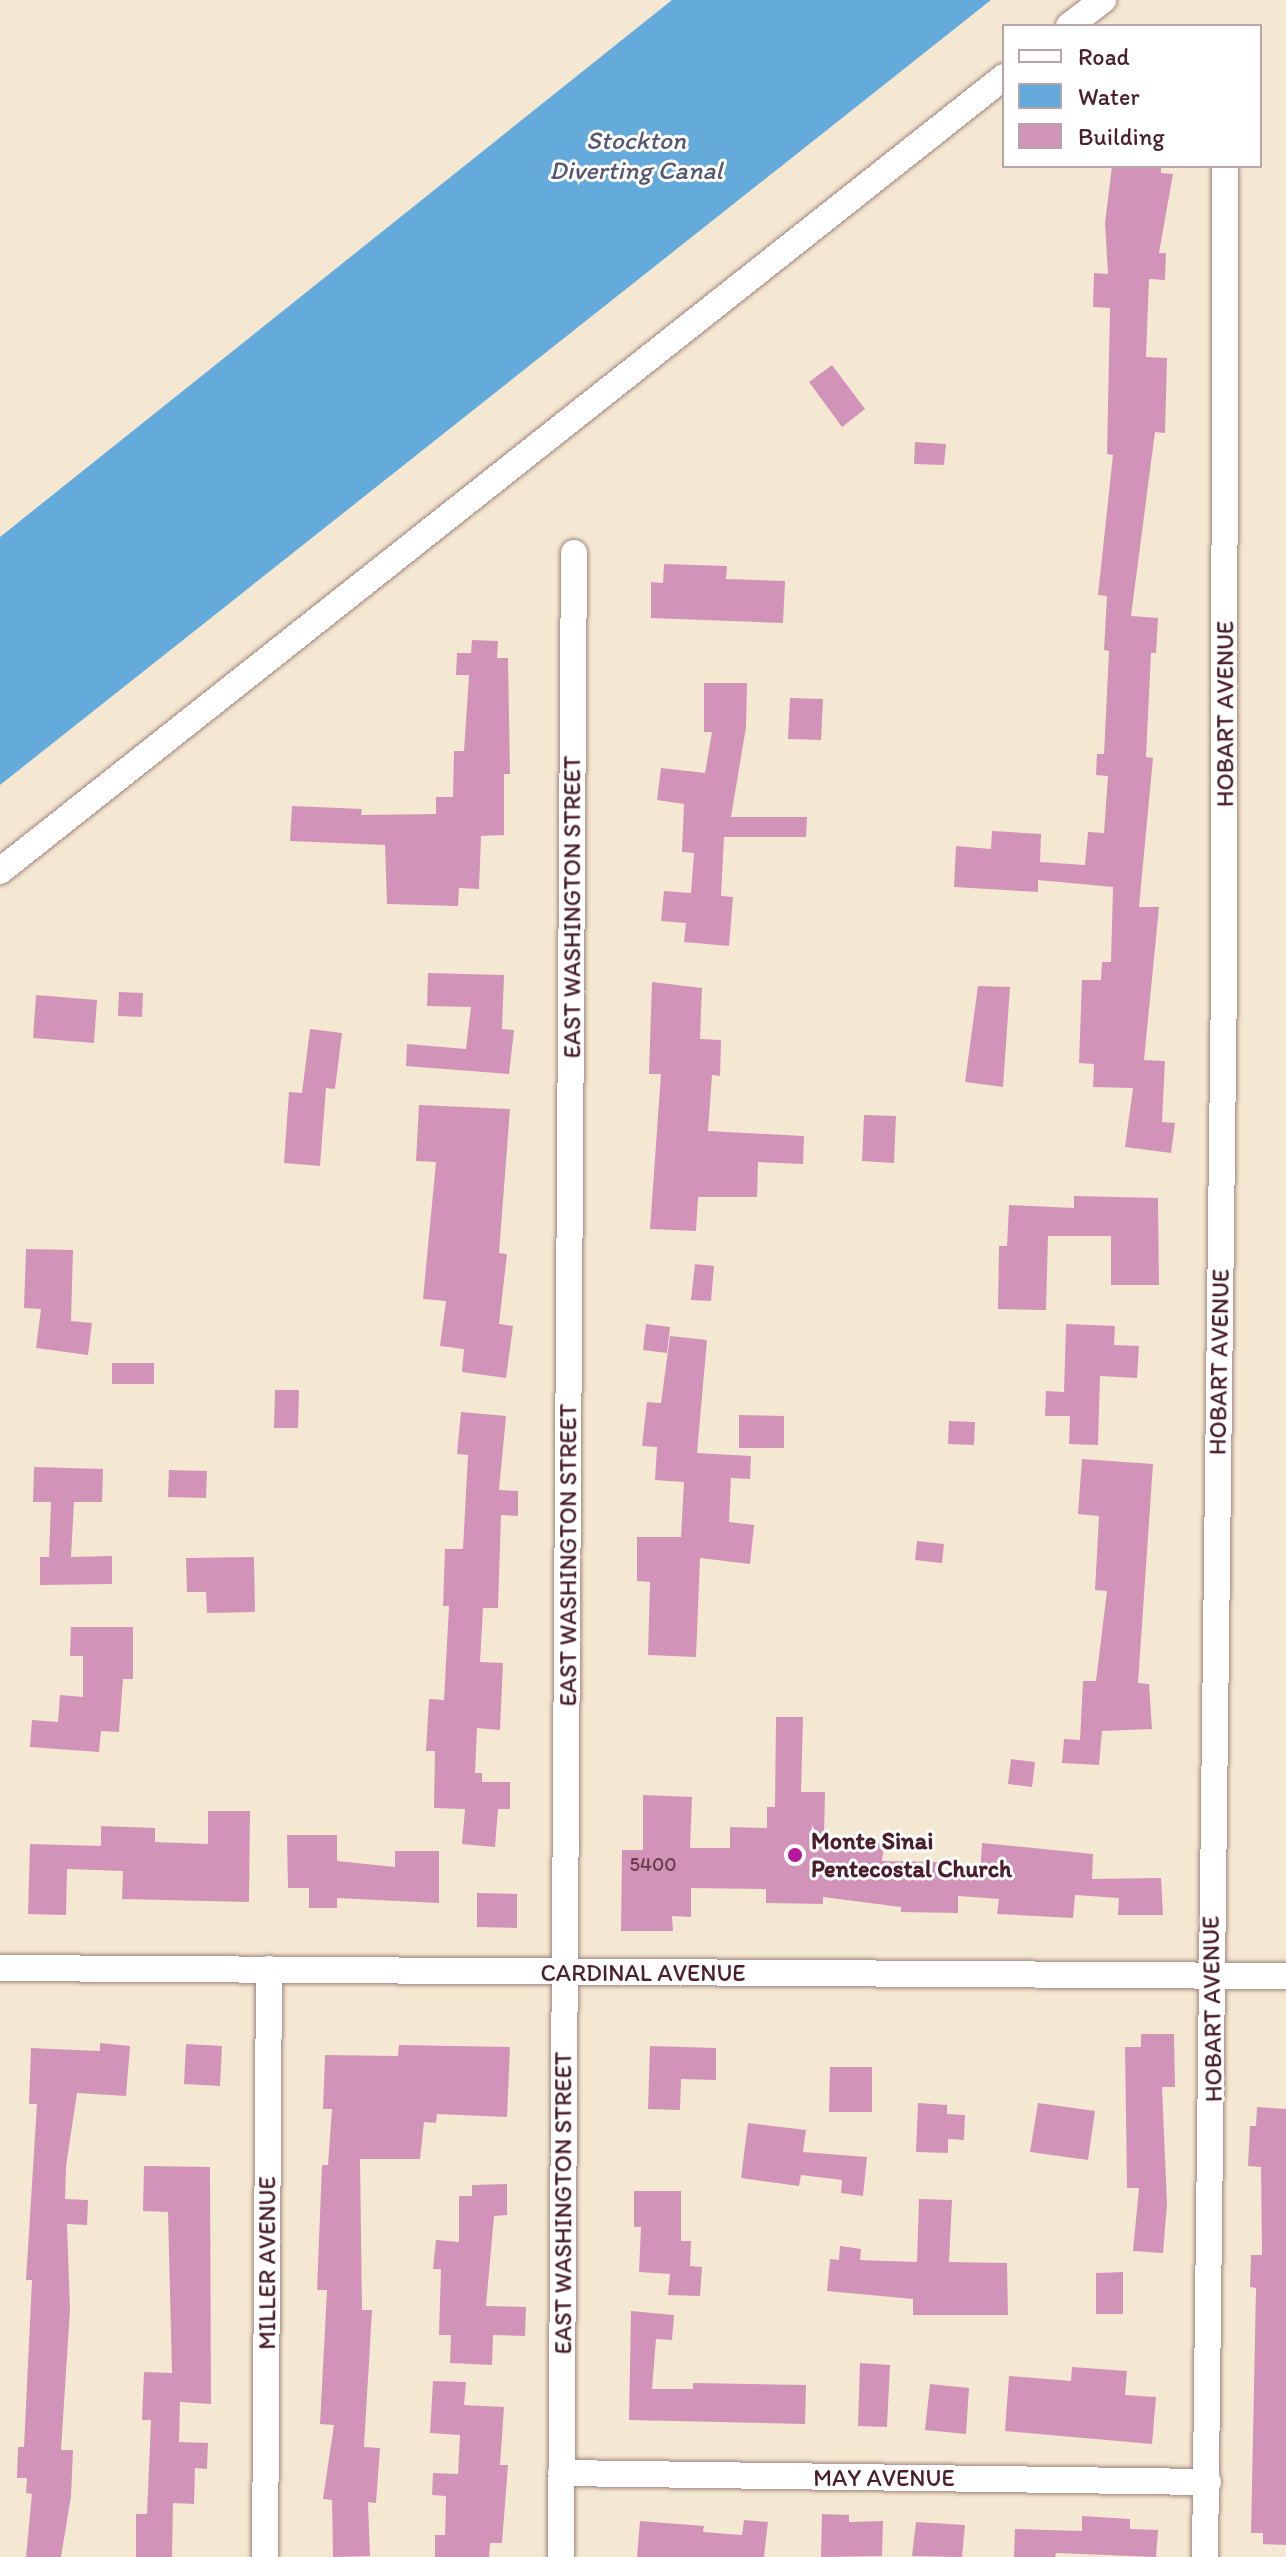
<!DOCTYPE html>
<style>
body{margin:0}
#map{position:relative;width:1286px;height:2557px;overflow:hidden;background:#f5e8d2;font-family:Itim,sans-serif}
div>[style]{position:absolute}
.water>*{inset:0;background:#64abdb}
.building>*{inset:0;background:#d293b9}
.roads{filter:drop-shadow(0 0 2px #a0847e) drop-shadow(0 0 2px #a0847e)}
.minor>*{height:26px;margin:-13px;padding:0 13px;transform-origin:13px;border-radius:13px;background:#fff}
.dots>*{width:22px;height:22px;translate:-50% -50%;box-sizing:border-box;border:4px solid #fff;border-radius:50%}
span{translate:-50% -50%;white-space:nowrap;text-align:center;line-height:1.15;-webkit-text-stroke:6px #fff;paint-order:stroke}
.number-label{font-size:20px;color:#6c3c4e}
.number-label span{-webkit-text-stroke-width:0}
.street-label{font-size:24px;color:#4a1f2b}
.poi-label{font-size:24px;color:#4a1f2b;font-weight:700}
.left{translate:0 -50%;text-align:left}
.water-label{font-size:26px;color:#545771;font-style:italic}
.legend{position:absolute;left:1002px;top:24px;width:260px;height:144px;box-sizing:border-box;background:#fff;border:2px solid #b7a5aa;margin:0;padding:10px 14px;list-style:none;font-size:24px;color:#4a1f2b}
.legend li{display:flex;align-items:center;gap:16px;height:40px}
.legend b{width:40px;border:2px solid #b7a5aa}
</style>
<div id="map">
<div class="water">
<i style="clip-path:polygon(672px 0,991px 0,0 785px,0 537px)"></i>
</div>
<div class="building">
<i style="clip-path:polygon(1112px 166px,1161px 166px,1161px 173px,1173px 174px,1159px 253px,1166px 253px,1165px 280px,1149px 279px,1146px 357px,1167px 358px,1165px 433px,1155px 432px,1131px 616px,1158px 618px,1156px 653px,1151px 653px,1146px 757px,1153px 758px,1139px 907px,1159px 907px,1144px 1060px,1165px 1061px,1162px 1122px,1175px 1123px,1171px 1153px,1125px 1147px,1133px 1088px,1093px 1087px,1094px 1064px,1079px 1063px,1082px 980px,1101px 980px,1102px 962px,1111px 962px,1113px 887px,1038px 880px,1038px 892px,954px 887px,956px 846px,991px 849px,992px 831px,1041px 834px,1040px 862px,1085px 865px,1088px 832px,1104px 833px,1108px 776px,1096px 775px,1097px 754px,1104px 754px,1109px 651px,1104px 650px,1107px 596px,1098px 595px,1113px 455px,1107px 454px,1110px 308px,1093px 307px,1094px 273px,1108px 274px,1105px 223px)"></i>
<i style="clip-path:polygon(832px 365px,865px 409px,842px 427px,809px 382px)"></i>
<i style="clip-path:polygon(915px 442px,946px 444px,944px 465px,914px 464px)"></i>
<i style="clip-path:polygon(664px 564px,727px 566px,726px 579px,785px 581px,783px 623px,651px 618px,651px 582px,663px 583px)"></i>
<i style="clip-path:polygon(472px 640px,498px 641px,497px 658px,508px 658px,510px 774px,504px 774px,504px 835px,481px 836px,479px 889px,459px 888px,458px 906px,387px 904px,385px 845px,290px 841px,292px 806px,362px 809px,361px 815px,436px 814px,436px 797px,453px 797px,454px 751px,464px 751px,469px 675px,456px 675px,457px 653px,471px 653px)"></i>
<i style="clip-path:polygon(704px 683px,747px 683px,746px 727px,731px 817px,807px 817px,806px 837px,724px 837px,721px 896px,733px 897px,729px 946px,684px 942px,686px 923px,661px 921px,664px 891px,691px 893px,694px 853px,682px 852px,684px 804px,657px 800px,661px 768px,705px 773px,712px 732px,704px 732px)"></i>
<i style="clip-path:polygon(790px 698px,823px 699px,821px 740px,788px 739px)"></i>
<i style="clip-path:polygon(428px 973px,504px 975px,502px 1029px,514px 1030px,509px 1074px,406px 1066px,407px 1044px,466px 1049px,471px 1007px,427px 1006px)"></i>
<i style="clip-path:polygon(652px 982px,702px 988px,700px 1039px,721px 1040px,720px 1076px,712px 1075px,708px 1131px,804px 1136px,803px 1164px,758px 1162px,757px 1197px,698px 1197px,696px 1231px,650px 1229px,661px 1074px,649px 1074px)"></i>
<i style="clip-path:polygon(978px 986px,1010px 987px,1003px 1087px,965px 1082px)"></i>
<i style="clip-path:polygon(119px 992px,143px 993px,142px 1017px,118px 1016px)"></i>
<i style="clip-path:polygon(36px 995px,97px 1000px,94px 1043px,33px 1038px)"></i>
<i style="clip-path:polygon(310px 1029px,342px 1033px,335px 1089px,326px 1088px,320px 1166px,284px 1163px,289px 1092px,302px 1093px)"></i>
<i style="clip-path:polygon(419px 1105px,510px 1109px,499px 1253px,507px 1254px,499px 1324px,513px 1326px,506px 1378px,462px 1372px,464px 1349px,440px 1346px,446px 1301px,423px 1299px,436px 1162px,416px 1161px)"></i>
<i style="clip-path:polygon(864px 1115px,896px 1116px,894px 1163px,862px 1161px)"></i>
<i style="clip-path:polygon(1074px 1196px,1158px 1198px,1159px 1285px,1111px 1285px,1111px 1236px,1048px 1236px,1046px 1310px,998px 1309px,999px 1246px,1007px 1246px,1009px 1205px,1074px 1208px)"></i>
<i style="clip-path:polygon(26px 1249px,73px 1250px,71px 1321px,92px 1323px,88px 1355px,36px 1348px,41px 1309px,24px 1308px)"></i>
<i style="clip-path:polygon(695px 1264px,714px 1266px,711px 1301px,691px 1300px)"></i>
<i style="clip-path:polygon(646px 1324px,670px 1327px,667px 1353px,643px 1350px)"></i>
<i style="clip-path:polygon(1066px 1324px,1115px 1326px,1114px 1345px,1139px 1346px,1137px 1378px,1100px 1376px,1098px 1445px,1069px 1444px,1070px 1416px,1045px 1416px,1046px 1391px,1064px 1392px)"></i>
<i style="clip-path:polygon(670px 1336px,707px 1340px,697px 1453px,751px 1456px,750px 1479px,731px 1478px,729px 1522px,754px 1525px,750px 1564px,700px 1558px,696px 1657px,648px 1655px,650px 1582px,637px 1581px,637px 1537px,681px 1537px,684px 1482px,655px 1480px,657px 1447px,642px 1446px,647px 1402px,661px 1403px)"></i>
<i style="clip-path:polygon(112px 1363px,154px 1363px,154px 1384px,112px 1384px)"></i>
<i style="clip-path:polygon(275px 1390px,299px 1390px,298px 1428px,274px 1428px)"></i>
<i style="clip-path:polygon(461px 1412px,506px 1416px,499px 1490px,518px 1491px,518px 1516px,501px 1515px,498px 1608px,483px 1608px,480px 1662px,503px 1663px,500px 1730px,477px 1728px,475px 1773px,482px 1773px,482px 1782px,510px 1782px,510px 1809px,498px 1809px,495px 1847px,462px 1844px,465px 1809px,434px 1808px,435px 1751px,426px 1751px,429px 1699px,444px 1700px,449px 1606px,443px 1606px,445px 1549px,463px 1549px,468px 1455px,457px 1454px)"></i>
<i style="clip-path:polygon(739px 1415px,784px 1416px,784px 1448px,739px 1448px)"></i>
<i style="clip-path:polygon(949px 1421px,975px 1422px,974px 1445px,948px 1444px)"></i>
<i style="clip-path:polygon(1082px 1459px,1153px 1464px,1138px 1683px,1149px 1684px,1152px 1729px,1102px 1731px,1099px 1765px,1062px 1763px,1064px 1739px,1080px 1740px,1083px 1681px,1096px 1681px,1107px 1591px,1095px 1590px,1099px 1516px,1078px 1514px)"></i>
<i style="clip-path:polygon(34px 1467px,103px 1469px,102px 1502px,74px 1502px,71px 1557px,112px 1556px,112px 1584px,40px 1585px,40px 1557px,49px 1557px,51px 1502px,33px 1502px)"></i>
<i style="clip-path:polygon(169px 1470px,207px 1471px,206px 1498px,168px 1497px)"></i>
<i style="clip-path:polygon(917px 1541px,944px 1544px,942px 1563px,915px 1560px)"></i>
<i style="clip-path:polygon(254px 1557px,255px 1612px,207px 1613px,206px 1592px,187px 1592px,186px 1558px)"></i>
<i style="clip-path:polygon(71px 1627px,133px 1627px,133px 1679px,123px 1679px,119px 1732px,101px 1731px,99px 1752px,30px 1747px,32px 1720px,58px 1722px,60px 1695px,83px 1697px,83px 1656px,70px 1656px)"></i>
<i style="clip-path:polygon(776px 1717px,803px 1717px,801px 1792px,825px 1792px,824px 1836px,884px 1844px,882px 1861px,939px 1862px,939px 1875px,980px 1876px,982px 1843px,1093px 1854px,1092px 1879px,1161px 1878px,1163px 1915px,1118px 1915px,1119px 1898px,1075px 1895px,1073px 1918px,997px 1914px,999px 1899px,958px 1896px,958px 1913px,901px 1912px,901px 1907px,823px 1897px,823px 1904px,766px 1903px,766px 1889px,691px 1888px,691px 1917px,672px 1916px,673px 1931px,621px 1931px,622px 1850px,643px 1850px,643px 1795px,692px 1797px,690px 1848px,730px 1848px,730px 1827px,767px 1828px,767px 1807px,775px 1807px)"></i>
<i style="clip-path:polygon(1011px 1759px,1035px 1762px,1032px 1787px,1008px 1784px)"></i>
<i style="clip-path:polygon(208px 1811px,250px 1811px,249px 1902px,122px 1899px,123px 1871px,67px 1869px,66px 1915px,28px 1914px,30px 1844px,101px 1846px,101px 1826px,155px 1828px,155px 1842px,208px 1844px)"></i>
<i style="clip-path:polygon(287px 1835px,337px 1835px,337px 1861px,395px 1867px,395px 1851px,439px 1851px,439px 1903px,337px 1898px,337px 1908px,309px 1908px,309px 1888px,288px 1888px)"></i>
<i style="clip-path:polygon(477px 1893px,517px 1894px,517px 1928px,477px 1927px)"></i>
<i style="clip-path:polygon(1141px 2034px,1174px 2034px,1175px 2087px,1162px 2087px,1167px 2204px,1163px 2253px,1133px 2251px,1139px 2188px,1127px 2188px,1125px 2047px,1141px 2047px)"></i>
<i style="clip-path:polygon(100px 2043px,130px 2046px,126px 2096px,77px 2093px,66px 2166px,65px 2199px,88px 2200px,87px 2225px,67px 2224px,70px 2310px,61px 2450px,73px 2450px,71px 2496px,61px 2557px,26px 2557px,32px 2494px,26px 2493px,27px 2478px,17px 2478px,18px 2447px,24px 2447px,32px 2280px,26px 2280px,37px 2104px,29px 2104px,31px 2048px,100px 2051px)"></i>
<i style="clip-path:polygon(186px 2044px,222px 2046px,220px 2086px,184px 2084px)"></i>
<i style="clip-path:polygon(399px 2045px,510px 2047px,507px 2117px,437px 2114px,436px 2123px,424px 2122px,420px 2159px,360px 2159px,362px 2310px,372px 2310px,364px 2447px,380px 2448px,376px 2503px,368px 2502px,370px 2556px,333px 2557px,332px 2500px,323px 2499px,334px 2425px,320px 2424px,327px 2290px,317px 2290px,322px 2165px,328px 2165px,332px 2109px,323px 2109px,325px 2055px,398px 2056px)"></i>
<i style="clip-path:polygon(650px 2046px,716px 2048px,716px 2080px,681px 2079px,680px 2110px,648px 2109px)"></i>
<i style="clip-path:polygon(830px 2067px,872px 2067px,872px 2112px,829px 2112px)"></i>
<i style="clip-path:polygon(918px 2103px,947px 2105px,947px 2114px,965px 2115px,964px 2140px,948px 2139px,948px 2153px,916px 2152px)"></i>
<i style="clip-path:polygon(1038px 2103px,1095px 2111px,1088px 2160px,1030px 2152px)"></i>
<i style="clip-path:polygon(1257px 2107px,1286px 2109px,1286px 2545px,1263px 2544px,1263px 2533px,1251px 2533px,1256px 2288px,1250px 2287px,1251px 2255px,1262px 2255px,1261px 2167px,1248px 2166px,1250px 2126px,1256px 2126px)"></i>
<i style="clip-path:polygon(748px 2123px,806px 2130px,803px 2152px,867px 2157px,863px 2196px,841px 2193px,842px 2180px,801px 2175px,799px 2186px,741px 2178px)"></i>
<i style="clip-path:polygon(144px 2166px,210px 2167px,211px 2404px,180px 2402px,179px 2442px,208px 2443px,207px 2469px,195px 2468px,194px 2504px,173px 2503px,172px 2557px,136px 2557px,136px 2514px,147px 2514px,151px 2420px,142px 2420px,144px 2372px,172px 2373px,168px 2212px,143px 2211px)"></i>
<i style="clip-path:polygon(507px 2184px,507px 2215px,494px 2216px,486px 2306px,526px 2307px,525px 2336px,493px 2335px,492px 2365px,450px 2363px,451px 2335px,439px 2335px,441px 2269px,433px 2269px,436px 2240px,459px 2242px,459px 2196px,472px 2196px,472px 2185px)"></i>
<i style="clip-path:polygon(634px 2191px,681px 2191px,681px 2241px,691px 2241px,690px 2266px,702px 2267px,700px 2296px,668px 2295px,670px 2274px,639px 2272px,641px 2227px,634px 2227px)"></i>
<i style="clip-path:polygon(919px 2199px,952px 2200px,949px 2262px,1007px 2263px,1008px 2315px,913px 2315px,913px 2299px,827px 2291px,830px 2259px,839px 2260px,840px 2246px,861px 2249px,860px 2260px,917px 2262px)"></i>
<i style="clip-path:polygon(1123px 2272px,1123px 2314px,1096px 2314px,1096px 2273px)"></i>
<i style="clip-path:polygon(631px 2311px,674px 2315px,672px 2340px,656px 2339px,652px 2389px,693px 2389px,693px 2383px,806px 2385px,805px 2424px,629px 2420px)"></i>
<i style="clip-path:polygon(860px 2363px,890px 2365px,887px 2427px,858px 2426px)"></i>
<i style="clip-path:polygon(1072px 2367px,1127px 2371px,1125px 2395px,1156px 2397px,1152px 2444px,1005px 2431px,1009px 2376px,1071px 2381px)"></i>
<i style="clip-path:polygon(433px 2381px,466px 2382px,464px 2405px,504px 2407px,500px 2465px,508px 2465px,502px 2543px,490px 2543px,489px 2557px,435px 2557px,435px 2535px,445px 2535px,446px 2496px,432px 2495px,433px 2473px,458px 2474px,460px 2435px,430px 2433px)"></i>
<i style="clip-path:polygon(930px 2384px,969px 2388px,966px 2434px,925px 2430px)"></i>
<i style="clip-path:polygon(822px 2514px,849px 2515px,849px 2522px,883px 2521px,882px 2556px,821px 2557px)"></i>
<i style="clip-path:polygon(1082px 2516px,1130px 2519px,1130px 2529px,1158px 2530px,1156px 2557px,1056px 2553px,1055px 2557px,1014px 2557px,1015px 2529px,1082px 2531px)"></i>
<i style="clip-path:polygon(744px 2520px,768px 2522px,764px 2557px,637px 2557px,640px 2521px,704px 2526px,703px 2532px,742px 2535px)"></i>
<i style="clip-path:polygon(916px 2522px,965px 2525px,962px 2557px,912px 2556px)"></i>
</div>
<div class="roads">
<div class="minor">
<i style="left:1069px;top:26px;width:43px;rotate:-37.4deg"></i>
<i style="left:0;top:871px;width:1280px;rotate:-38.34deg"></i>
<i style="left:0;top:1968px;width:1286px;rotate:0.36deg"></i>
<i style="left:561px;top:2473px;width:647px;rotate:0.8deg"></i>
<i style="left:265px;top:2557px;width:588px;rotate:-89.61deg"></i>
<i style="left:561px;top:2557px;width:2004px;rotate:-89.63deg"></i>
<i style="left:1205px;top:2557px;width:1579px;rotate:-89.31deg"></i>
<i style="left:1224px;top:978px;width:812px;rotate:-89.93deg"></i>
</div>
</div>
<div class="dots">
<i style="left:795px;top:1855px;background:#b5179e"></i>
</div>
<div class="number-label">
<span style="left:653px;top:1864px">5400</span>
</div>
<div class="street-label">
<span style="left:1225px;top:714px;rotate:-90deg">HOBART AVENUE</span>
<span style="left:572px;top:907px;rotate:-90deg">EAST WASHINGTON STREET</span>
<span style="left:1219px;top:1362px;rotate:-89deg">HOBART AVENUE</span>
<span style="left:568px;top:1555px;rotate:-90deg">EAST WASHINGTON STREET</span>
<span style="left:643px;top:1973px">CARDINAL AVENUE</span>
<span style="left:1212px;top:2009px;rotate:-91deg">HOBART AVENUE</span>
<span style="left:563px;top:2203px;rotate:-90deg">EAST WASHINGTON STREET</span>
<span style="left:267px;top:2263px;rotate:-90deg">MILLER AVENUE</span>
<span style="left:884px;top:2478px">MAY AVENUE</span>
</div>
<div class="poi-label">
<span class="left" style="left:811px;top:1855px">Monte Sinai<br>Pentecostal Church</span>
</div>
<div class="water-label">
<span style="left:636px;top:156px">Stockton<br>Diverting Canal</span>
</div>
<ul class="legend">
<li><b style="height:10px;background:#fff"></b>Road</li>
<li><b style="height:22px;background:#64abdb"></b>Water</li>
<li><b style="height:22px;background:#d293b9"></b>Building</li>
</ul>
</div>
